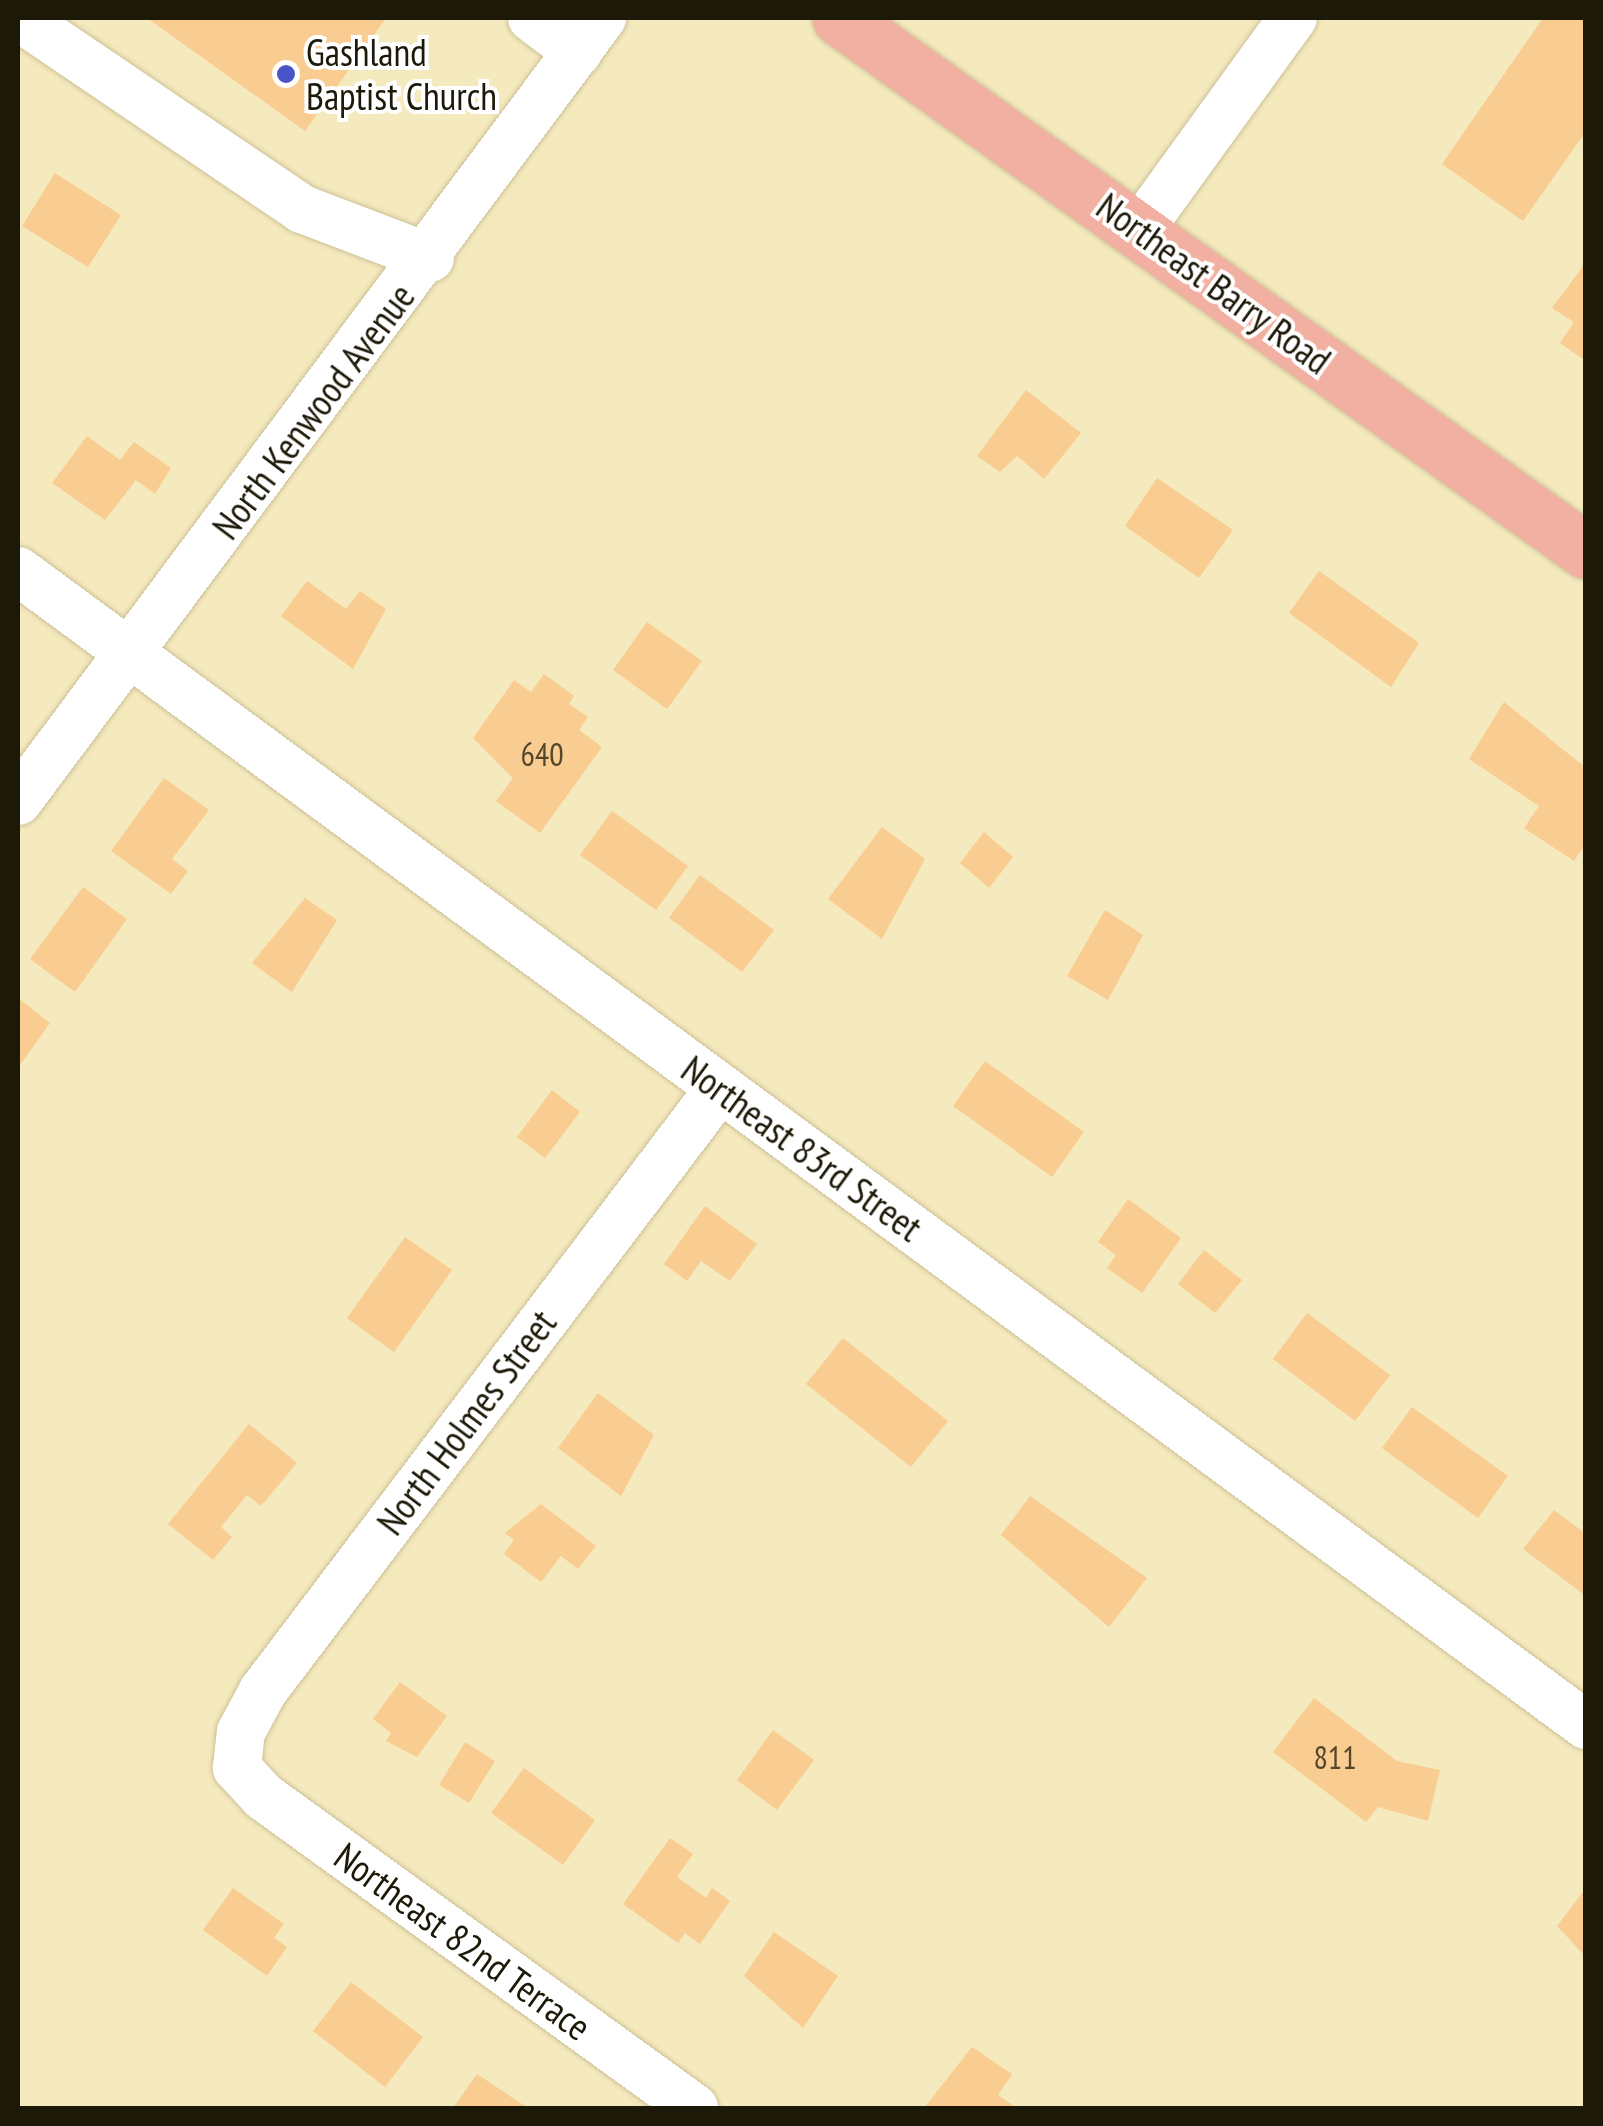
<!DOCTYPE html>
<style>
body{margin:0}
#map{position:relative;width:1603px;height:2126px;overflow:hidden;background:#f5e9be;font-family:"PT Sans Narrow",sans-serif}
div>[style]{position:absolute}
.building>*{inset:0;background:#f9cc91}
.roads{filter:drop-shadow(0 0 2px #cdc197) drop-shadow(0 0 2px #cdc197)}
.minor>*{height:48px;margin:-24px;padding:0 24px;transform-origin:24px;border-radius:24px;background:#fff}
.major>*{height:55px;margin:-27.5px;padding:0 27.5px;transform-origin:27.5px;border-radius:27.5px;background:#f1b0a1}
.dots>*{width:28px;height:28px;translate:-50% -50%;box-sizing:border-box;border:5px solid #fff;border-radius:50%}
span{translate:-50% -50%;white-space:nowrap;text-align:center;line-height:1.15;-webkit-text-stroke:8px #fff;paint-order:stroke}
.number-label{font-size:32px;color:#54462a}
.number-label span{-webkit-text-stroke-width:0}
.poi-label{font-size:38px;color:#1d1908}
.left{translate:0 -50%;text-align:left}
.street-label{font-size:38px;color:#1d1908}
.frame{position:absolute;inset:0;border:20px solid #1d1908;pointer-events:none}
</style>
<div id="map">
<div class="building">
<i style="clip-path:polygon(147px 18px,386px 18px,305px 131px)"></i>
<i style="clip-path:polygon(1543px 18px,1586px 18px,1586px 131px,1523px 221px,1442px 164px)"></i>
<i style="clip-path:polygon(55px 173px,121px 215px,88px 267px,22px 226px)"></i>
<i style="clip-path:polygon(1586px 262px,1586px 361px,1560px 343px,1574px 322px,1552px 308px)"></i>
<i style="clip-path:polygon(1026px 390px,1081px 433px,1044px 479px,1017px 456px,1000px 472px,977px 456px)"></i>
<i style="clip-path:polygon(87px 436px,120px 460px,134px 442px,171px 468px,155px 494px,136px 480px,105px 520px,52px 483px)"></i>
<i style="clip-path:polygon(1157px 478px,1233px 530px,1199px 578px,1125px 526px)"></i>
<i style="clip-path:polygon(1319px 571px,1419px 643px,1391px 687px,1289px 613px)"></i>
<i style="clip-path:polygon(307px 581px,346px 609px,360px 591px,386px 609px,353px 669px,281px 616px)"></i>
<i style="clip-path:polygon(647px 622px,702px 661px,667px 709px,613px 670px)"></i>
<i style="clip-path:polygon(544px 674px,574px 696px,569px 704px,588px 717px,579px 730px,602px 747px,540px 833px,496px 801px,513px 778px,473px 738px,514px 680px,531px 692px)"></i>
<i style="clip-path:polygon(1504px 702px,1586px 768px,1586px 843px,1574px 861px,1524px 828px,1539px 806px,1469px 759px)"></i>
<i style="clip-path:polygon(164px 778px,209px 810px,172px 859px,188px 871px,171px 894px,111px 851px)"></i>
<i style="clip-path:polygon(612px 811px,688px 866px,656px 910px,580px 855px)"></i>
<i style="clip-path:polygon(882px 827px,925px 859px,882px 939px,828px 899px)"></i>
<i style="clip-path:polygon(984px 832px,1013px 857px,989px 888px,960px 863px)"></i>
<i style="clip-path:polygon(700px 875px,774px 930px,742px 972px,669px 918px)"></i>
<i style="clip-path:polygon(83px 887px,127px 919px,75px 992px,30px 959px)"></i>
<i style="clip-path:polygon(305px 898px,337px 920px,292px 992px,252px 963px)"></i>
<i style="clip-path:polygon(1105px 910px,1143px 935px,1108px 1000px,1067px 976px)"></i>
<i style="clip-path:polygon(18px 998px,50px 1023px,18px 1068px)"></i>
<i style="clip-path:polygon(985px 1061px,1084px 1132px,1052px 1177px,953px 1106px)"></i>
<i style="clip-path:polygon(552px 1090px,580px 1112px,545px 1158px,517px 1137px)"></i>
<i style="clip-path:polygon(1128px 1199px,1181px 1238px,1142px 1293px,1107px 1268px,1116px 1255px,1098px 1242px)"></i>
<i style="clip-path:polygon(705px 1206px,757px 1244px,730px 1281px,701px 1261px,687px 1281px,664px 1264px)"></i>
<i style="clip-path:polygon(405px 1237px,452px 1270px,394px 1352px,347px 1318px)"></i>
<i style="clip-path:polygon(1204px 1250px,1242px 1280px,1215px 1313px,1178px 1284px)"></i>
<i style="clip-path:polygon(1307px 1313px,1390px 1375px,1355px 1421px,1273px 1359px)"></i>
<i style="clip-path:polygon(843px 1338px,948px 1421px,911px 1467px,806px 1384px)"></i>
<i style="clip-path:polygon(598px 1393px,654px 1435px,621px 1496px,558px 1448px)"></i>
<i style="clip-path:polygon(1412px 1407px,1508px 1476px,1478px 1518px,1382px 1448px)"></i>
<i style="clip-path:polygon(249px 1424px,297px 1463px,261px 1506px,247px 1495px,221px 1527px,232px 1537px,213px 1560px,168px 1524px)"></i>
<i style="clip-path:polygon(1030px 1496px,1147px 1578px,1109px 1627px,1001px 1535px)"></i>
<i style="clip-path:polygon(541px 1504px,596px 1546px,578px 1569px,561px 1556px,541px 1582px,504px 1554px,514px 1540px,505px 1533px)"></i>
<i style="clip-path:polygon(1554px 1510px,1586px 1534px,1586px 1596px,1523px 1549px)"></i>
<i style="clip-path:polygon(400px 1682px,447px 1716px,417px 1757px,386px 1741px,391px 1733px,373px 1719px)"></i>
<i style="clip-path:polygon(1314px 1698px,1397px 1761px,1440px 1770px,1428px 1821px,1378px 1807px,1366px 1822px,1273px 1752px)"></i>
<i style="clip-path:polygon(773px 1730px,814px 1760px,777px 1810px,737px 1780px)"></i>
<i style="clip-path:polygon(465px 1742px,495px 1761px,469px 1803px,439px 1785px)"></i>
<i style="clip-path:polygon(524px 1768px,595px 1820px,563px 1865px,491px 1813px)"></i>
<i style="clip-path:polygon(670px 1838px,693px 1854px,677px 1877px,706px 1898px,712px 1888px,730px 1901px,700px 1944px,685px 1933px,678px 1943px,623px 1904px)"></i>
<i style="clip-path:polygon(233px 1888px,284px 1924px,274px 1938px,287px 1947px,267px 1976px,203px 1930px)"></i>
<i style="clip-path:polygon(1586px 1888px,1586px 1957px,1557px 1926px)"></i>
<i style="clip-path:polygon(774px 1932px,838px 1976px,803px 2028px,744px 1976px)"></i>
<i style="clip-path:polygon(351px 1982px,423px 2037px,385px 2087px,313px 2031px)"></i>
<i style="clip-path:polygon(972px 2047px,1012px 2074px,998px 2095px,1017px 2108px,924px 2108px)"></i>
<i style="clip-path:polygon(477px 2074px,528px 2108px,453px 2108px)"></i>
</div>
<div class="roads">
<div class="minor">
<i style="left:20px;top:18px;width:341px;rotate:34.1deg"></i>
<i style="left:302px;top:209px;width:137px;rotate:20.9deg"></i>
<i style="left:532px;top:18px;width:57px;rotate:36.5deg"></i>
<i style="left:1140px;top:229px;width:261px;rotate:-54.1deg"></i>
<i style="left:18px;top:571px;width:1947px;rotate:36.35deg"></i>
<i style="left:18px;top:801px;width:977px;rotate:-53.28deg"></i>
<i style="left:694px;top:2108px;width:531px;rotate:-144.12deg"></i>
<i style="left:264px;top:1797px;width:40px;rotate:-133deg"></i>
<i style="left:237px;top:1768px;width:36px;rotate:-84deg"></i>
<i style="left:241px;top:1732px;width:47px;rotate:-61.8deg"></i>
<i style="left:263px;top:1691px;width:757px;rotate:-52.84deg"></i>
</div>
<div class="major">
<i style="left:840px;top:18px;width:917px;rotate:35.54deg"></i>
</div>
</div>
<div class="dots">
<i style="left:286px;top:74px;background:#4954c9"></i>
</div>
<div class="number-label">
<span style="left:542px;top:754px">640</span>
<span style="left:1335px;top:1757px">811</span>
</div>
<div class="poi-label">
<span class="left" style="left:306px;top:74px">Gashland<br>Baptist Church</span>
</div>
<div class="street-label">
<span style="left:1214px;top:283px;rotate:36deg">Northeast Barry Road</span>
<span style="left:313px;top:411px;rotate:-53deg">North Kenwood Avenue</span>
<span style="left:802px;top:1148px;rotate:36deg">Northeast 83rd Street</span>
<span style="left:466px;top:1422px;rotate:-53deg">North Holmes Street</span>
<span style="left:463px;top:1941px;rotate:36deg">Northeast 82nd Terrace</span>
</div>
<div class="frame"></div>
</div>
